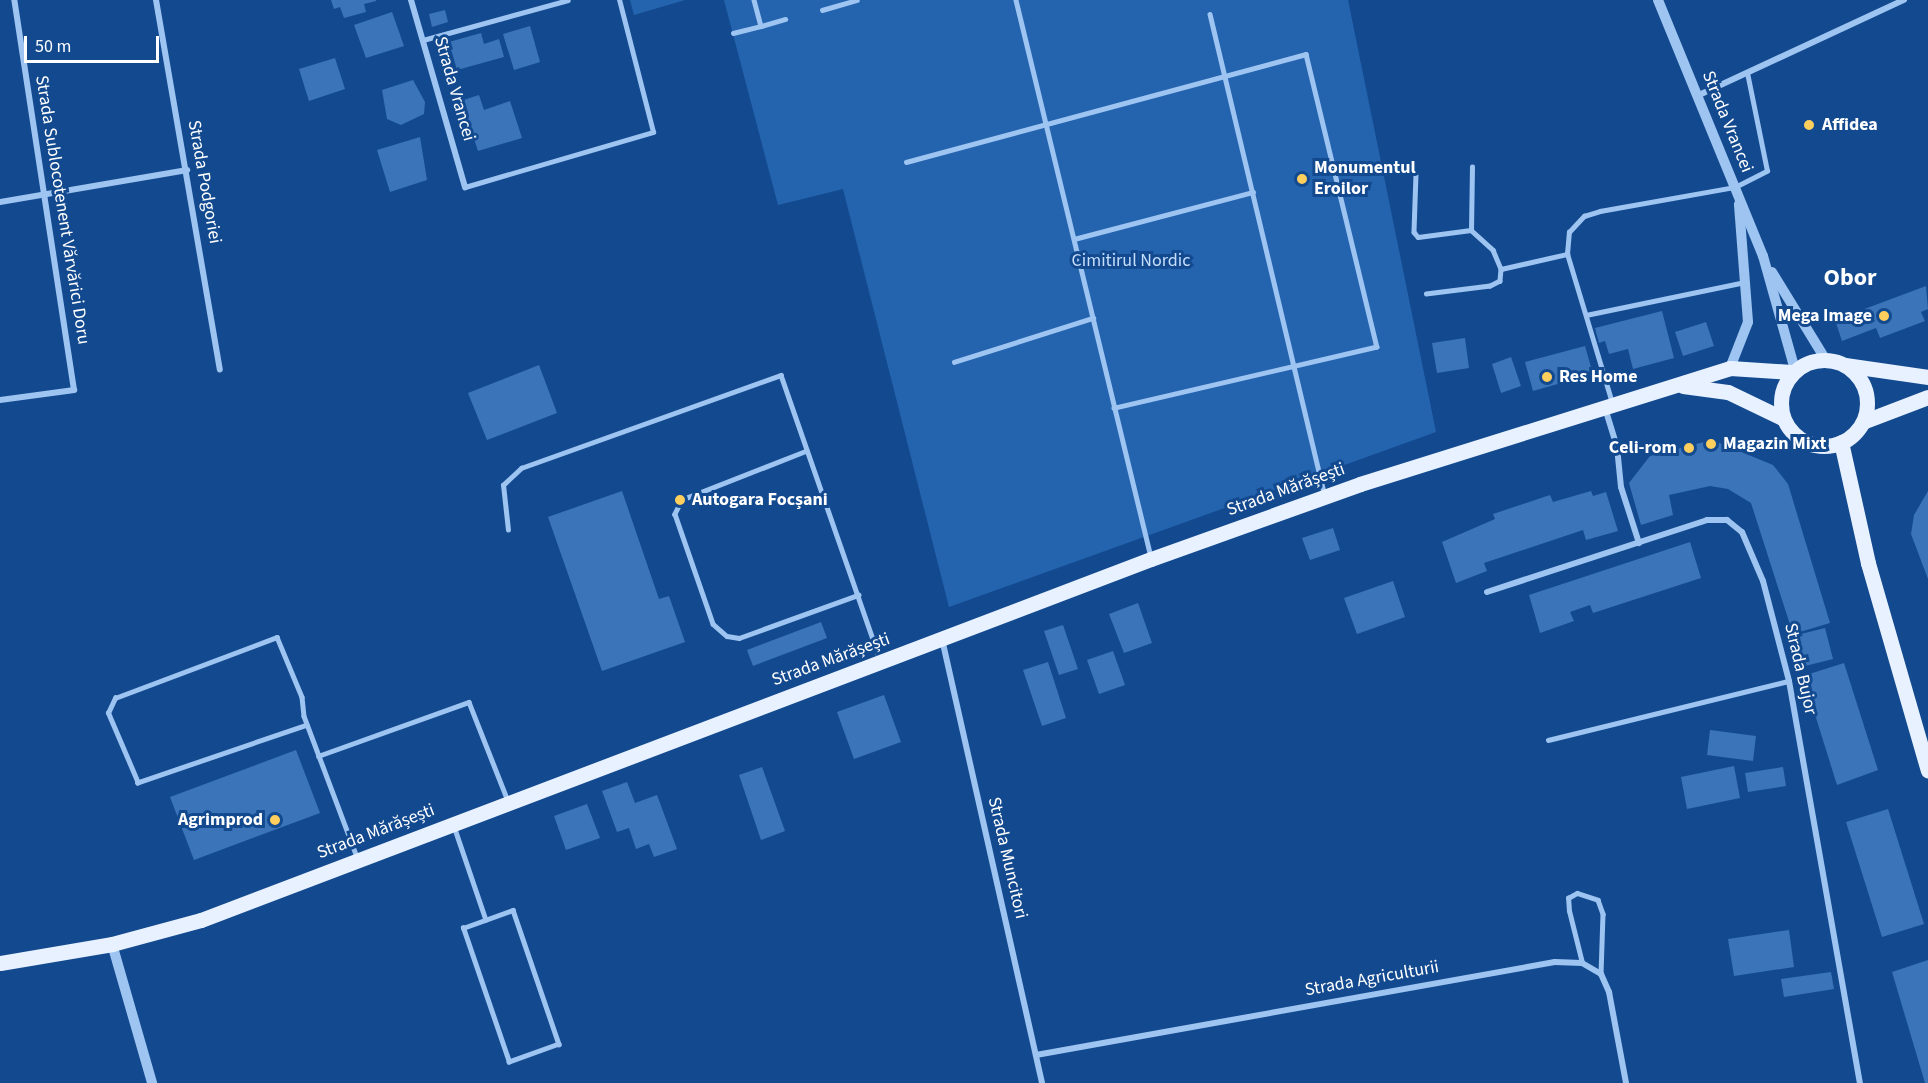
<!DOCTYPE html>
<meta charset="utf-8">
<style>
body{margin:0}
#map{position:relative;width:1928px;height:1083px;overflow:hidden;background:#134a8f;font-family:"Source Sans 3",sans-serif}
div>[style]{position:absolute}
.green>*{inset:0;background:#2464af}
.building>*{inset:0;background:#3b74b9}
.service>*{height:4.5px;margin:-2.25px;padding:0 2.25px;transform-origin:2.25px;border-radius:2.25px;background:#9ec4f1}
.minor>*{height:6px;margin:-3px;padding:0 3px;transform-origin:3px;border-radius:3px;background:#9ec4f1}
.tertiary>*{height:10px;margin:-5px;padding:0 5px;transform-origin:5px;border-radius:5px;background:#9ec4f1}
.primary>*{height:15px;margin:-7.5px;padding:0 7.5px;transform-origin:7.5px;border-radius:7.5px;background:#e8f1ff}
.primary>.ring{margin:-7.5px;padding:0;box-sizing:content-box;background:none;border:15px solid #e8f1ff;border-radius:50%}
.dots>*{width:16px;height:16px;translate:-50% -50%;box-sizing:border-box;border:3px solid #134a8f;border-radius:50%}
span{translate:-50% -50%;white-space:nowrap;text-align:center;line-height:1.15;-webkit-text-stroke:6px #134a8f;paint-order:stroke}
.street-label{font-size:18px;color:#fff}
.poi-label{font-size:18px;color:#fff;font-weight:700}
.left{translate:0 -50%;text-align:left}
.right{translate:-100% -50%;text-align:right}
.park-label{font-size:18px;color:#c5defc}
.district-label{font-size:24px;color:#fff;font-weight:700}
.scale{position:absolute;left:24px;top:36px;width:135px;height:27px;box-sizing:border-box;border:3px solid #fff;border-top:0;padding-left:8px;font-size:18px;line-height:21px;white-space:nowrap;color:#fff;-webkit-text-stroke:4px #134a8f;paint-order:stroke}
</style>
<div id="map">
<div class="green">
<i style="clip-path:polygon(630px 0,685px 0,634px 15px)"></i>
<i style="clip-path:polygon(724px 0,1348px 0,1436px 432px,949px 607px,843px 189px,778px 205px)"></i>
</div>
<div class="building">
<i style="clip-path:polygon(331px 0,376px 0,376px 1px,364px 4px,366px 12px,344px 18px,340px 7px,334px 9px)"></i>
<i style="clip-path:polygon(445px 10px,448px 22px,432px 27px,429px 14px)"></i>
<i style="clip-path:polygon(392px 12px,404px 46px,366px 58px,354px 25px)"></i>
<i style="clip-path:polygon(530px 26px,540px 62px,514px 70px,503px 34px)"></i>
<i style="clip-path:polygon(481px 33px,484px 44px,499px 39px,504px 57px,457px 70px,449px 42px)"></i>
<i style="clip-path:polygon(335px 58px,345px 89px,309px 101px,299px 69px)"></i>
<i style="clip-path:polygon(413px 80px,425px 102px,424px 114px,401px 125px,387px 119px,382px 90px)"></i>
<i style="clip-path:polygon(479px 95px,484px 110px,510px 101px,522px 138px,478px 151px,470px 126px,459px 129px,451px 104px)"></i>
<i style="clip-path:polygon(420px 137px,427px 180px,390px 192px,377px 150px)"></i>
<i style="clip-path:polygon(1926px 286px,1928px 309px,1921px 312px,1925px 321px,1880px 338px,1876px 328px,1842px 341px,1835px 320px)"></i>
<i style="clip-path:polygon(1662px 311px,1674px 358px,1633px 369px,1628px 349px,1609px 354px,1605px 341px,1599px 343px,1595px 328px)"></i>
<i style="clip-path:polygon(1706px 322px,1714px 346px,1683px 356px,1675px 332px)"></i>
<i style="clip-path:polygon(1465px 338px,1469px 368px,1437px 373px,1432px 343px)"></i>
<i style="clip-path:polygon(1585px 346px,1593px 374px,1533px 391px,1525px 362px)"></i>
<i style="clip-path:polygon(1511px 357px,1521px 386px,1501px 393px,1492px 364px)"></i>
<i style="clip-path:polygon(539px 365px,557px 413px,487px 440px,468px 393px)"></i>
<i style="clip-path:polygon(1712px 440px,1773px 465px,1788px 484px,1830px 623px,1793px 634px,1751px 503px,1728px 489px,1710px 486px,1669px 495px,1673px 515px,1641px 525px,1629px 483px,1650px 456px)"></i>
<i style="clip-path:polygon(622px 491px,659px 599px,669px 596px,685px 642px,602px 671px,548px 517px)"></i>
<i style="clip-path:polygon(1591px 491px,1593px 496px,1606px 492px,1618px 531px,1586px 540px,1583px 530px,1484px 563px,1487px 571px,1456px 583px,1442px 542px,1495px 519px,1493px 514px,1550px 495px,1553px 502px)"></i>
<i style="clip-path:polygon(1928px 491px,1928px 579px,1911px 534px,1914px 515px)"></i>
<i style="clip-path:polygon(1333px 528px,1340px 550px,1310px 560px,1302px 538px)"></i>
<i style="clip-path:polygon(1690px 542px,1701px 578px,1593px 613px,1590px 605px,1570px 612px,1574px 621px,1540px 633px,1529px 595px)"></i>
<i style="clip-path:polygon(1393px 581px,1405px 617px,1357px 634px,1344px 598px)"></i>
<i style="clip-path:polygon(1138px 603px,1152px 643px,1124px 653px,1109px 614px)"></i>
<i style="clip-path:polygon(821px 622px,827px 638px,753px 666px,747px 650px)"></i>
<i style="clip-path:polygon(1063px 625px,1078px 669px,1059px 675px,1044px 631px)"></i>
<i style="clip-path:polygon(1825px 628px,1833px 659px,1801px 667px,1793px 636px)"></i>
<i style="clip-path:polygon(1113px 651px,1125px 685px,1099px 694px,1087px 660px)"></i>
<i style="clip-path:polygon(1048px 662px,1066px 718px,1042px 726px,1023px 670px)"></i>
<i style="clip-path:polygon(1844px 663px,1878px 770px,1837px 785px,1803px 676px)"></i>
<i style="clip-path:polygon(884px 695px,901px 742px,854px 759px,837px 712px)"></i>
<i style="clip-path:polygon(1710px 730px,1756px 736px,1753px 761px,1707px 755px)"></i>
<i style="clip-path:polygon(296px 750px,320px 813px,194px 860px,170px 797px)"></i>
<i style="clip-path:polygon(1734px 766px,1740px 798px,1687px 809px,1681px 777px)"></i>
<i style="clip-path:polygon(762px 767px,785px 831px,761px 840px,739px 775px)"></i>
<i style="clip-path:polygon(1783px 767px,1786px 786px,1748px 792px,1745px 773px)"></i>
<i style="clip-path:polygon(627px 782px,635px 803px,657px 795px,677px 849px,654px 857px,649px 844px,636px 849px,629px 828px,617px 832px,602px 791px)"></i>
<i style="clip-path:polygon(587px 804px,600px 838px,566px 850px,554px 816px)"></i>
<i style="clip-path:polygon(1888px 809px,1924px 924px,1882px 937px,1846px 822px)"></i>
<i style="clip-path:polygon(1789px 930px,1794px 967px,1734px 976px,1728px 939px)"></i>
<i style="clip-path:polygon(1928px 960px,1928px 1083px,1925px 1083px,1892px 972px)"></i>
<i style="clip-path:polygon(1831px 972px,1834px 989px,1784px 997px,1781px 979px)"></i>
</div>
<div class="service">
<i style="left:754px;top:0;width:27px;rotate:75deg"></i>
<i style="left:761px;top:26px;width:25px;rotate:-16deg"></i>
<i style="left:1016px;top:0;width:573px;rotate:76.38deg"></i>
<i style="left:822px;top:10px;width:36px;rotate:-16deg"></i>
<i style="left:1210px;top:14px;width:492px;rotate:76.6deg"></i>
<i style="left:733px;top:33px;width:29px;rotate:-14deg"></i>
<i style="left:423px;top:40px;width:150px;rotate:-15.4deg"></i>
<i style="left:906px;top:162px;width:414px;rotate:-15.1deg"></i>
<i style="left:1306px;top:54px;width:301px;rotate:76.4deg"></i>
<i style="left:1377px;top:347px;width:270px;rotate:166.9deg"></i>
<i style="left:1416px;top:174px;width:58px;rotate:92deg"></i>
<i style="left:1414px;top:232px;width:6px;rotate:51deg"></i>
<i style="left:1418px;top:237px;width:53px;rotate:-7.5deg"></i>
<i style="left:1471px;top:230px;width:30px;rotate:42deg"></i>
<i style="left:1493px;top:250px;width:21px;rotate:67deg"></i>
<i style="left:1501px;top:269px;width:12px;rotate:95deg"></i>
<i style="left:1500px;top:281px;width:11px;rotate:153deg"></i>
<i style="left:1490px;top:286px;width:64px;rotate:172.8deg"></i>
<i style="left:465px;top:187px;width:196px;rotate:-16.3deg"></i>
<i style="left:653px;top:132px;width:136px;rotate:-104.4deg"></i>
<i style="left:1471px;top:230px;width:63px;rotate:-89.1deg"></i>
<i style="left:1074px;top:239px;width:185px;rotate:-14.7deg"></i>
<i style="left:1501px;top:269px;width:68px;rotate:-12.8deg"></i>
<i style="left:1586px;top:315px;width:162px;rotate:-11.7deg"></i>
<i style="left:954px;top:362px;width:146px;rotate:-17.6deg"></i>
<i style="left:1612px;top:403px;width:156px;rotate:-106.8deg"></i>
<i style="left:1567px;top:254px;width:22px;rotate:-85deg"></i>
<i style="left:1569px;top:232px;width:22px;rotate:-47deg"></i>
<i style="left:1584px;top:216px;width:17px;rotate:-17deg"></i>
<i style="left:1600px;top:211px;width:137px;rotate:-10.1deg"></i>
<i style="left:1735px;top:187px;width:36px;rotate:-27deg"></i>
<i style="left:1767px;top:171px;width:100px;rotate:-101.5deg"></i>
<i style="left:807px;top:451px;width:134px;rotate:158.6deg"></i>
<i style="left:682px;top:500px;width:16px;rotate:117deg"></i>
<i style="left:675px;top:514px;width:116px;rotate:70.9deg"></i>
<i style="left:713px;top:624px;width:18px;rotate:41deg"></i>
<i style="left:727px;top:636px;width:12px;rotate:9deg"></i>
<i style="left:739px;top:638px;width:127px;rotate:-19.9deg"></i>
<i style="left:508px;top:530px;width:45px;rotate:-96.3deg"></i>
<i style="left:503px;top:485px;width:25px;rotate:-43deg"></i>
<i style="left:521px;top:468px;width:276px;rotate:-19.7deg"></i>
<i style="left:781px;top:375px;width:301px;rotate:70.8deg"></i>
<i style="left:307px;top:725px;width:179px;rotate:161.1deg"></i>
<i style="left:138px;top:783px;width:76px;rotate:-113.2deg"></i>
<i style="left:108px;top:713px;width:17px;rotate:-65deg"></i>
<i style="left:115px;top:698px;width:173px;rotate:-20.6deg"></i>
<i style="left:277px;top:637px;width:65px;rotate:67.4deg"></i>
<i style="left:302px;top:697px;width:19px;rotate:84deg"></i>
<i style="left:304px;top:716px;width:151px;rotate:69.4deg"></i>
<i style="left:1548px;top:740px;width:248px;rotate:-13.8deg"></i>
<i style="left:318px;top:756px;width:160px;rotate:-19.7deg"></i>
<i style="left:469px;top:702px;width:106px;rotate:68.5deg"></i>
<i style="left:454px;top:826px;width:99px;rotate:71.2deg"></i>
<i style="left:513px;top:910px;width:142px;rotate:71.1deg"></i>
<i style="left:559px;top:1044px;width:53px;rotate:160.2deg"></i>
<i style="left:509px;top:1062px;width:142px;rotate:-108.9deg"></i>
<i style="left:463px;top:928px;width:53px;rotate:-19.8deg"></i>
<i style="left:1582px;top:963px;width:54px;rotate:-104deg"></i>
<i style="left:1569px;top:911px;width:13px;rotate:-94deg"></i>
<i style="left:1568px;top:898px;width:10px;rotate:-29deg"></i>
<i style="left:1577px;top:893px;width:22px;rotate:18deg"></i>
<i style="left:1598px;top:900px;width:15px;rotate:70deg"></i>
<i style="left:1603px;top:914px;width:60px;rotate:91.9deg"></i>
</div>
<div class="minor">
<i style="left:156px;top:0;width:375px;rotate:80.2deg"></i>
<i style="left:411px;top:0;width:195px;rotate:73.9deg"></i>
<i style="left:1699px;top:95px;width:226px;rotate:-24.9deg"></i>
<i style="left:0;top:202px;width:190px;rotate:-9.7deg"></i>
<i style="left:0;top:400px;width:75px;rotate:-7.7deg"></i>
<i style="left:74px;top:390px;width:395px;rotate:-98.7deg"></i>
<i style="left:1605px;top:408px;width:41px;rotate:72.9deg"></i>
<i style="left:1617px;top:447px;width:40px;rotate:84.3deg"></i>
<i style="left:1621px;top:487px;width:59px;rotate:72.2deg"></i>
<i style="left:1487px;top:592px;width:231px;rotate:-18.1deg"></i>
<i style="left:1707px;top:520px;width:20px"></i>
<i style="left:1727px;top:520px;width:19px;rotate:39deg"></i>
<i style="left:1742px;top:532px;width:53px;rotate:66.8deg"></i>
<i style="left:1763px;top:581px;width:103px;rotate:75.4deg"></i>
<i style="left:1789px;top:681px;width:408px;rotate:80deg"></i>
<i style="left:942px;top:639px;width:455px;rotate:77.3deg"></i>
<i style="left:1036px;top:1055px;width:527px;rotate:-10.16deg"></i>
<i style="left:1555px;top:962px;width:27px;rotate:2deg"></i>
<i style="left:1582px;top:963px;width:22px;rotate:30deg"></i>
<i style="left:1601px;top:974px;width:20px;rotate:66deg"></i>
<i style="left:1609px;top:992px;width:93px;rotate:79.4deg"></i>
</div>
<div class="tertiary">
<i style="left:1658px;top:0;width:277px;rotate:67.7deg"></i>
<i style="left:1763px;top:256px;width:118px;rotate:74.3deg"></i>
<i style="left:1772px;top:272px;width:103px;rotate:58.5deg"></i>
<i style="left:1730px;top:368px;width:49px;rotate:-68.6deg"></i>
<i style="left:1748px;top:322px;width:118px;rotate:-94.4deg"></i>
<i style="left:112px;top:944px;width:145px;rotate:73.9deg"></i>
</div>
<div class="primary">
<i class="ring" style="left:1781px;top:360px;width:71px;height:71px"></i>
<i style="left:1845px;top:365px;width:84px;rotate:8.2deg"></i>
<i style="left:1683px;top:386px;width:45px;rotate:7.6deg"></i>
<i style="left:1728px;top:392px;width:60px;rotate:25.7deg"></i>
<i style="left:1865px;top:421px;width:67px;rotate:-20.9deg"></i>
<i style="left:1841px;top:442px;width:124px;rotate:77.4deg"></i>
<i style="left:1868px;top:563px;width:216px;rotate:73.9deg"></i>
<i style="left:0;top:963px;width:114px;rotate:-9.6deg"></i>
<i style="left:112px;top:944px;width:92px;rotate:-15.1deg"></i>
<i style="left:201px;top:920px;width:1016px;rotate:-20.81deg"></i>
<i style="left:1151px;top:559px;width:222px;rotate:-19.7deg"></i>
<i style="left:1360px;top:484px;width:388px;rotate:-17.4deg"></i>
<i style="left:1730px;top:368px;width:62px;rotate:3.7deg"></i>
</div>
<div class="dots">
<i style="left:1809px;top:125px;background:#ffcf5e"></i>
<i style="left:1302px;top:179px;background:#ffcf5e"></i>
<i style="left:1884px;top:316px;background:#ffcf5e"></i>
<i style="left:1547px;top:377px;background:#ffcf5e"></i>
<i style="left:1711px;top:444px;background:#ffcf5e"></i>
<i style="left:1689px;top:448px;background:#ffcf5e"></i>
<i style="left:680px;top:500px;background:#ffcf5e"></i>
<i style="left:275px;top:820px;background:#ffcf5e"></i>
</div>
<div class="street-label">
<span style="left:454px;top:89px;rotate:74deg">Strada Vrancei</span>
<span style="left:1727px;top:122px;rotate:68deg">Strada Vrancei</span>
<span style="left:204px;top:182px;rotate:80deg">Strada Podgoriei</span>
<span style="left:62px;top:210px;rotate:81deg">Strada Sublocotenent Vărvărici Doru</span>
<span style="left:1286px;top:490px;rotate:-20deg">Strada Mărășești</span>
<span style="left:831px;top:660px;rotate:-20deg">Strada Mărășești</span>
<span style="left:1800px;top:669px;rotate:77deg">Strada Bujor</span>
<span style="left:376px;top:832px;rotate:-21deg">Strada Mărășești</span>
<span style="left:1007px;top:858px;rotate:77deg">Strada Muncitori</span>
<span style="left:1372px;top:979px;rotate:-10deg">Strada Agriculturii</span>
</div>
<div class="poi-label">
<span class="left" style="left:1822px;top:125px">Affidea</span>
<span class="left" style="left:1314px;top:179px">Monumentul<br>Eroilor</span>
<span class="right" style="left:1872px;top:316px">Mega Image</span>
<span class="left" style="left:1559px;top:377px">Res Home</span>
<span class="left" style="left:1723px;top:444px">Magazin Mixt</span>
<span class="right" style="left:1677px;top:448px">Celi-rom</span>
<span class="left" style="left:692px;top:500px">Autogara Focșani</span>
<span class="right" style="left:263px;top:820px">Agrimprod</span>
</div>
<div class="park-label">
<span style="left:1131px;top:261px">Cimitirul Nordic</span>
</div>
<div class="district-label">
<span style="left:1850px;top:278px">Obor</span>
</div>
<div class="scale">50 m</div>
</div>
